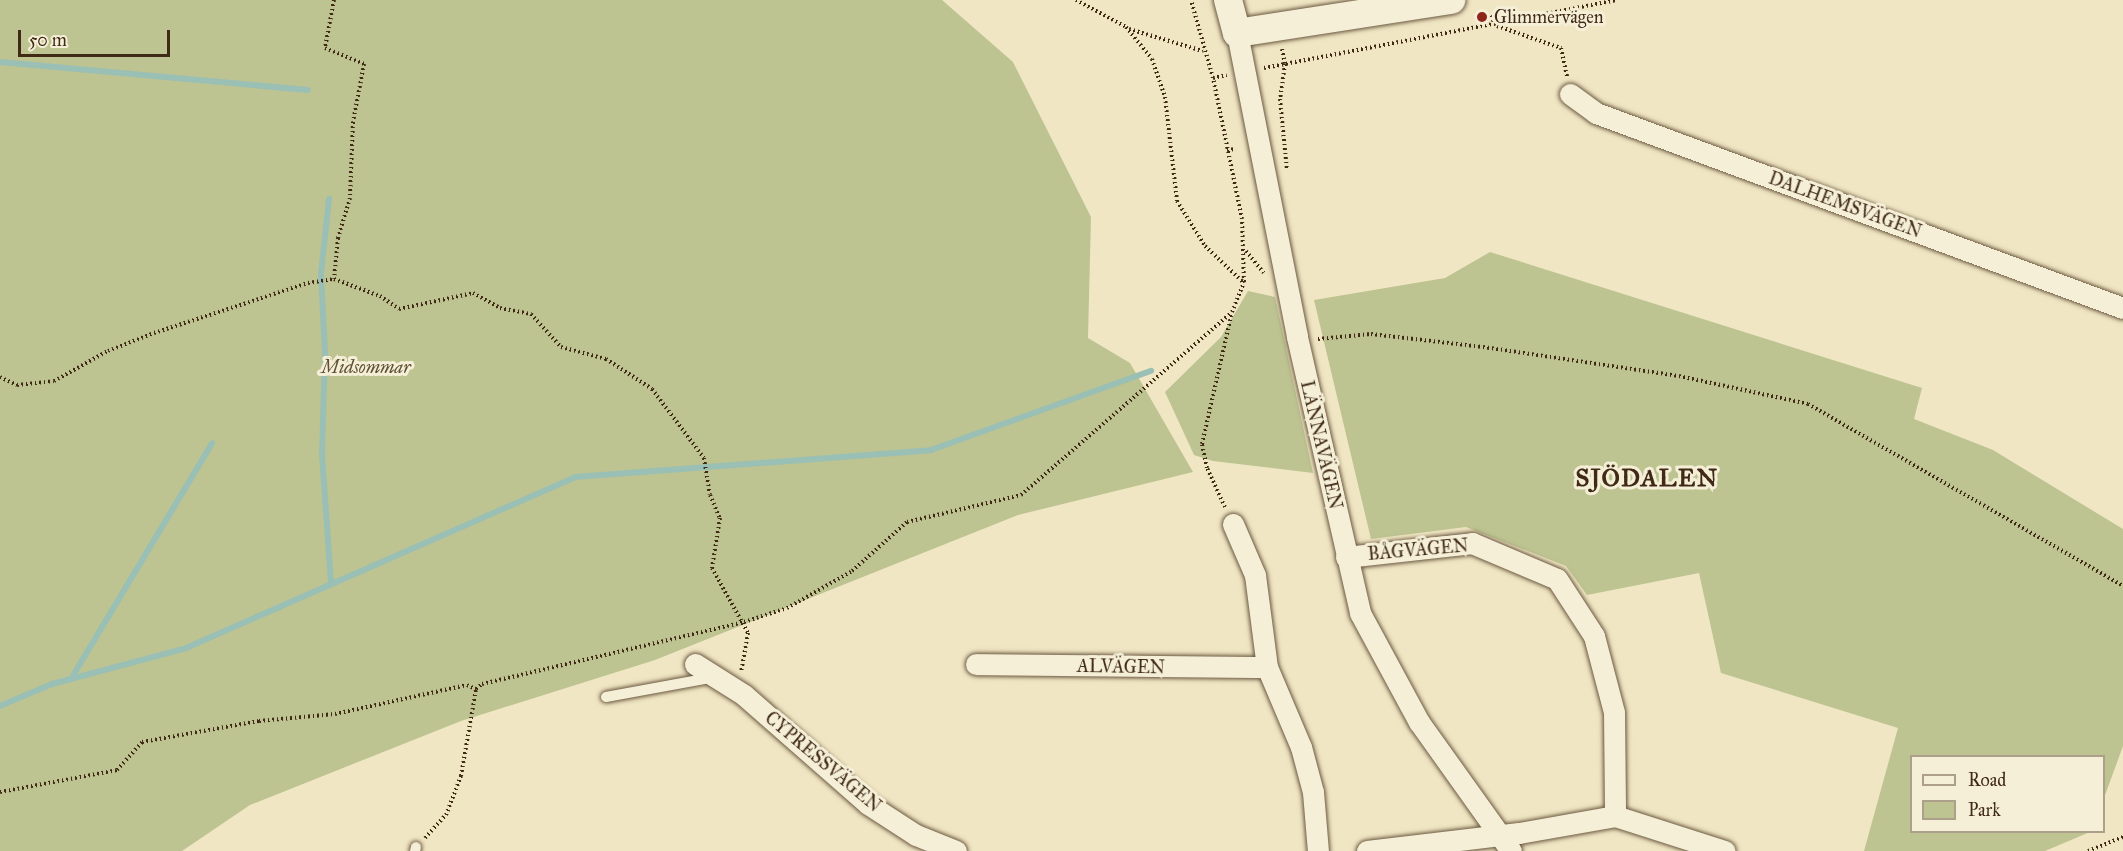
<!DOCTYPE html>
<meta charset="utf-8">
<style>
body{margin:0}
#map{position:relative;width:2123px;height:851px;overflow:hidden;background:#f0e6c3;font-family:"IM FELL Great Primer",serif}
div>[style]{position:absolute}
.green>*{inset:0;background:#bdc491}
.stream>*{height:6px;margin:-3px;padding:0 3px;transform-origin:3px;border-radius:3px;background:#9abfb5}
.path>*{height:4px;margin-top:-2px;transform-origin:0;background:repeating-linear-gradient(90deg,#402a16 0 1.5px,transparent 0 4.5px)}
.roads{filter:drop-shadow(0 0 2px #6c5941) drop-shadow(0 0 2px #6c5941)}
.lane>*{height:10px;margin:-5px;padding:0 5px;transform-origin:5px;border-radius:5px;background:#f5efd8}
.street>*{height:21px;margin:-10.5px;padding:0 10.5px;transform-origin:10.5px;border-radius:10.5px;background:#f5efd8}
.secondary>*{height:28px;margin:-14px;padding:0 14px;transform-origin:14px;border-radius:14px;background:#f5efd8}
.dots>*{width:16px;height:16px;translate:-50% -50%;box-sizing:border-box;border:3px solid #f5efd8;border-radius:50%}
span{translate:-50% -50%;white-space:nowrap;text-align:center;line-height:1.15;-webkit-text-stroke:6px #f5efd8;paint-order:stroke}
.poi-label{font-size:18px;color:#402a16}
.left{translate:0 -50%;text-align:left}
.street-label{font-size:18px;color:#402a16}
.park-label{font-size:18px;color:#5f5035;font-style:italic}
.district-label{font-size:24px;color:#402a16;font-weight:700;letter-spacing:1.5px}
.legend{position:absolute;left:1910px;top:755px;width:195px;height:78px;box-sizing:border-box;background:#f5efd8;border:2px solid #ada08a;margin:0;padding:8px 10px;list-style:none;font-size:18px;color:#402a16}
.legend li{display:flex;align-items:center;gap:12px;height:30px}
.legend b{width:30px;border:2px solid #ada08a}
.scale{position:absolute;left:18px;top:30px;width:152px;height:27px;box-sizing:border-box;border:3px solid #402a16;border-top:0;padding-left:8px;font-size:18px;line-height:21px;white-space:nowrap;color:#402a16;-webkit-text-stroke:4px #f5efd8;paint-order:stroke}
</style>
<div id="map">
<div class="green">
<i style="clip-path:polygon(0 0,942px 0,1013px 62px,1091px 217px,1088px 338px,1130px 363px,1193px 472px,1018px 515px,655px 660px,461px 721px,250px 805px,182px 851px,0 851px)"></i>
<i style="clip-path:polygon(1490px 252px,1922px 388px,1914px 419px,1993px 450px,2123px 529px,2123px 746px,2104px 798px,2104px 756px,1912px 756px,1912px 832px,2090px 832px,2045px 851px,1864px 851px,1898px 728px,1721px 673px,1699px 573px,1587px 595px,1566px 566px,1466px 527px,1371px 539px,1314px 300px,1445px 278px)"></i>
<i style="clip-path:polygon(1248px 291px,1275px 297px,1313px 473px,1213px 461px,1194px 455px,1165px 392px,1221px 337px)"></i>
</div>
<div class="stream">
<i style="left:0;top:62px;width:309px;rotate:5.2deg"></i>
<i style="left:329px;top:199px;width:75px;rotate:96.1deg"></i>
<i style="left:321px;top:274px;width:80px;rotate:87.1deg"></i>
<i style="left:325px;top:354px;width:100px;rotate:91.7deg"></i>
<i style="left:322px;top:454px;width:130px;rotate:86deg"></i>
<i style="left:71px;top:679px;width:275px;rotate:-59.1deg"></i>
<i style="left:0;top:706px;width:56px;rotate:-22.9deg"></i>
<i style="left:52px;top:684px;width:139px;rotate:-15deg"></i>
<i style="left:186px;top:648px;width:425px;rotate:-23.7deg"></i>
<i style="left:575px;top:477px;width:357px;rotate:-4.3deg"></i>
<i style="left:931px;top:450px;width:234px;rotate:-19.8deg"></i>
</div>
<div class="path">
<i style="left:334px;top:0;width:49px;rotate:100.6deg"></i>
<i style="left:325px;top:48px;width:42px;rotate:22.3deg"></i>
<i style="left:364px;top:64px;width:59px;rotate:100.7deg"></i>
<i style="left:353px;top:122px;width:76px;rotate:92.3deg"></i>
<i style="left:350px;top:198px;width:42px;rotate:106.7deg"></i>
<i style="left:338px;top:238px;width:41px;rotate:95.6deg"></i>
<i style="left:1076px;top:0;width:57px;rotate:28.4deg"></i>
<i style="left:1126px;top:27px;width:41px;rotate:50.9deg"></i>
<i style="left:1152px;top:59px;width:40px;rotate:71.1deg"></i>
<i style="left:1165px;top:97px;width:105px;rotate:83.4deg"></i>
<i style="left:1177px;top:201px;width:53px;rotate:58.1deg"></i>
<i style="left:1205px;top:246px;width:52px;rotate:43.5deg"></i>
<i style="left:1490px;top:16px;width:12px;rotate:55deg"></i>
<i style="left:1497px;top:26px;width:68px;rotate:19deg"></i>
<i style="left:1561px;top:48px;width:29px;rotate:78deg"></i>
<i style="left:1129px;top:29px;width:77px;rotate:16.6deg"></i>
<i style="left:1282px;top:49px;width:15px;rotate:79deg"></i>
<i style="left:1285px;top:64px;width:35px;rotate:98deg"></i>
<i style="left:1280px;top:99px;width:71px;rotate:84.4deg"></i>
<i style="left:1264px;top:68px;width:359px;rotate:-10.9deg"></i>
<i style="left:1213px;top:78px;width:14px;rotate:-12deg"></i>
<i style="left:1227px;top:150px;width:9px;rotate:-6deg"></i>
<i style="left:1246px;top:251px;width:28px;rotate:51deg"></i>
<i style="left:1318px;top:339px;width:53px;rotate:-5.4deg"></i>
<i style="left:1371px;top:334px;width:113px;rotate:6.6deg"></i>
<i style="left:1483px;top:347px;width:198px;rotate:8.4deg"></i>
<i style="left:1679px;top:376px;width:132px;rotate:12.2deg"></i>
<i style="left:1808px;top:404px;width:364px;rotate:30deg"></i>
<i style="left:0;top:377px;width:19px;rotate:25deg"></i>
<i style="left:17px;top:385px;width:37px;rotate:-6deg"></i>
<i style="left:54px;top:381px;width:62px;rotate:-29.1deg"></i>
<i style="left:108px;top:351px;width:49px;rotate:-21.4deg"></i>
<i style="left:154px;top:333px;width:162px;rotate:-18deg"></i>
<i style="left:308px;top:283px;width:26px;rotate:-9deg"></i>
<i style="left:334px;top:279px;width:49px;rotate:20.3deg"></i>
<i style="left:380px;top:296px;width:23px;rotate:34deg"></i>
<i style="left:399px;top:309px;width:76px;rotate:-12.2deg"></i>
<i style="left:473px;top:293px;width:31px;rotate:29deg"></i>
<i style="left:500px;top:308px;width:32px;rotate:11deg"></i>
<i style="left:531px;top:314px;width:45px;rotate:47.7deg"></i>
<i style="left:561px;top:347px;width:47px;rotate:14.9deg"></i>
<i style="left:606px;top:359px;width:55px;rotate:33.1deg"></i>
<i style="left:652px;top:389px;width:86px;rotate:53deg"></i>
<i style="left:704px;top:458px;width:37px;rotate:81deg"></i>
<i style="left:710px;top:495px;width:25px;rotate:67deg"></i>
<i style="left:720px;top:518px;width:51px;rotate:99.1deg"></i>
<i style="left:712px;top:568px;width:74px;rotate:61deg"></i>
<i style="left:748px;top:633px;width:39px;rotate:100deg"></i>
<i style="left:1225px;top:507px;width:43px;rotate:-114.8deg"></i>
<i style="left:1207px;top:468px;width:25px;rotate:-102deg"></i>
<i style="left:1202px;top:444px;width:135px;rotate:-77.2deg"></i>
<i style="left:0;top:792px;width:119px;rotate:-10.6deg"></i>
<i style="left:117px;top:770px;width:38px;rotate:-48deg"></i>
<i style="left:142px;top:742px;width:119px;rotate:-10.2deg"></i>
<i style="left:259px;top:721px;width:76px;rotate:-5.3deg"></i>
<i style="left:335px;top:714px;width:135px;rotate:-12.4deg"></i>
<i style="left:467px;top:685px;width:10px;rotate:24deg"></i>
<i style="left:476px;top:689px;width:8px;rotate:-40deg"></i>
<i style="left:482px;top:684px;width:269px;rotate:-13.3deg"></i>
<i style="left:744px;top:622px;width:45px;rotate:-18deg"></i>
<i style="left:787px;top:608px;width:75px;rotate:-29.6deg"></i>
<i style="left:852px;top:571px;width:74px;rotate:-41.7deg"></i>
<i style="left:907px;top:522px;width:117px;rotate:-13.3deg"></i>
<i style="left:1021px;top:495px;width:279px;rotate:-40.9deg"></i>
<i style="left:1232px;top:312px;width:32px;rotate:-68deg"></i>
<i style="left:1244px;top:282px;width:63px;rotate:-91.8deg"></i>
<i style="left:1242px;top:219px;width:144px;rotate:-101.6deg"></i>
<i style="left:1213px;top:78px;width:81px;rotate:-105.8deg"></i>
<i style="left:425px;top:838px;width:31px;rotate:-48deg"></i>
<i style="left:446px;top:815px;width:42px;rotate:-69deg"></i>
<i style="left:461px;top:776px;width:88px;rotate:-80.2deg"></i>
<i style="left:2088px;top:851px;width:38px;rotate:-22deg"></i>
</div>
<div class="roads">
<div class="lane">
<i style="left:606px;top:697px;width:111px;rotate:-10.4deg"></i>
<i style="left:415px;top:851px;width:4px;rotate:-76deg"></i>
</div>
<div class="street">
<i style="left:1237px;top:33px;width:310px;rotate:78.8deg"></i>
<i style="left:1297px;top:337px;width:283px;rotate:77.1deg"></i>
<i style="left:1360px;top:613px;width:124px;rotate:61.6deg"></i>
<i style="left:1419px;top:722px;width:158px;rotate:54.5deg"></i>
<i style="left:1570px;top:94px;width:32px;rotate:36deg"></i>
<i style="left:1596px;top:113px;width:562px;rotate:20.31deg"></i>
<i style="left:1233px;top:524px;width:56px;rotate:66.7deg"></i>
<i style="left:1255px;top:575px;width:93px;rotate:82.6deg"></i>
<i style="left:1267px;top:667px;width:87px;rotate:67deg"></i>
<i style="left:1301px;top:747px;width:47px;rotate:75.1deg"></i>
<i style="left:1313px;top:792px;width:59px;rotate:85.2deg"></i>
<i style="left:1346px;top:557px;width:127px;rotate:-6.3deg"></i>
<i style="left:1472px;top:543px;width:92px;rotate:23deg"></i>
<i style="left:1557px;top:579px;width:68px;rotate:57deg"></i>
<i style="left:1594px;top:636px;width:79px;rotate:75.3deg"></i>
<i style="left:1614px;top:712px;width:104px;rotate:89.4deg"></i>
<i style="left:695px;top:664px;width:58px;rotate:32.3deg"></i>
<i style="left:744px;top:695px;width:165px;rotate:41.3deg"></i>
<i style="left:868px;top:804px;width:57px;rotate:32.9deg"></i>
<i style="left:916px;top:835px;width:43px;rotate:21.8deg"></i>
<i style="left:976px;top:664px;width:291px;rotate:0.6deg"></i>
<i style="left:1367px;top:851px;width:153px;rotate:-6.8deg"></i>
<i style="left:1519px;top:833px;width:97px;rotate:-10deg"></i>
<i style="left:1615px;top:816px;width:115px;rotate:17.7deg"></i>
</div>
<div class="secondary">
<i style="left:1228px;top:0;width:34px;rotate:75deg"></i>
<i style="left:1237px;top:33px;width:217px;rotate:-8.8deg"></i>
</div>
</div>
<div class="dots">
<i style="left:1482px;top:17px;background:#8f2418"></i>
</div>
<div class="poi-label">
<span class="left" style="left:1494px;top:17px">Glimmervägen</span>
</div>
<div class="street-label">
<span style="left:1845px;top:205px;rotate:20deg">DALHEMSVÄGEN</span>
<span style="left:1321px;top:445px;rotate:77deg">LÄNNAVÄGEN</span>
<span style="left:1418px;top:550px;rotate:-5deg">BÅGVÄGEN</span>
<span style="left:1121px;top:667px;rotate:1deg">ALVÄGEN</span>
<span style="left:823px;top:762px;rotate:40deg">CYPRESSVÄGEN</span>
</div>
<div class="park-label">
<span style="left:366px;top:367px">Midsommar</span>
</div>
<div class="district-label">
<span style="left:1647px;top:479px">SJÖDALEN</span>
</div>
<ul class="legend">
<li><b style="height:8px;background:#f5efd8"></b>Road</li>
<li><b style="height:16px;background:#bdc491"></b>Park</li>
</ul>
<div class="scale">50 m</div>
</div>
